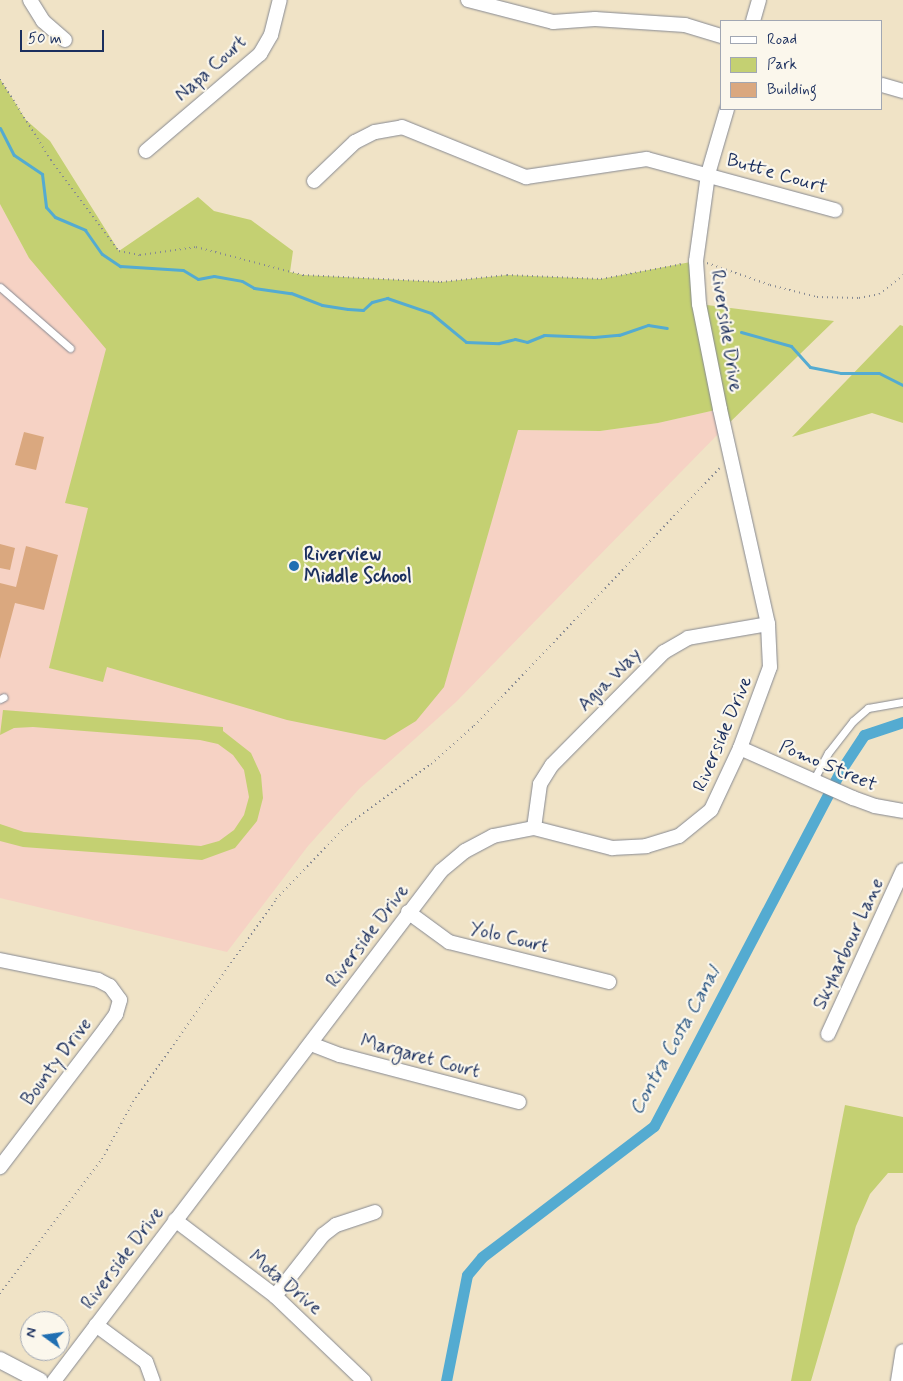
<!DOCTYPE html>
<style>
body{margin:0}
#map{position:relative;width:903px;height:1381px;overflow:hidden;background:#f0e3c6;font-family:Mynerve,sans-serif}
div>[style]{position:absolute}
.built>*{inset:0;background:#f6d2c4}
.green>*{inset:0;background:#c4d072}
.stream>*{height:3px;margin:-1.5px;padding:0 1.5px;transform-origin:1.5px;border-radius:1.5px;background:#54abd1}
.canal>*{height:11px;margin:-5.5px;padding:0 5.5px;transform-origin:5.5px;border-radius:5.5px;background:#54abd1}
.building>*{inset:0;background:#daa87f}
.path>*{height:2px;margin-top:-1px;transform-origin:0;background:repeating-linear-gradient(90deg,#868992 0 1px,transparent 0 5px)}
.roads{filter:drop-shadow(0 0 1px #868992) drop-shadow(0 0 1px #868992)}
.service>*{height:7px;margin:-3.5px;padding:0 3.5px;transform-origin:3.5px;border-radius:3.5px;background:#fff}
.minor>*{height:14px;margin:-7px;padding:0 7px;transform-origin:7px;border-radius:7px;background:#fff}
.tertiary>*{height:16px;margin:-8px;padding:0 8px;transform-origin:8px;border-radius:8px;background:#fff}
.dots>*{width:14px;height:14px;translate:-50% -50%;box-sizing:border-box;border:2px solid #fbf7ec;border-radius:50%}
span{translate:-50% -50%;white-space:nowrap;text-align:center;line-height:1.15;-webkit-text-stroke:4.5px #fbf7ec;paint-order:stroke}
.street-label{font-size:19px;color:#1b2f5e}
.poi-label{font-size:19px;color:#1b2f5e;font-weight:700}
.left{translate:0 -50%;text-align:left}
.water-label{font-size:20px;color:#2f5a86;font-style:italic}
.legend{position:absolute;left:720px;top:20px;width:162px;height:90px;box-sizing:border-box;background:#fbf7ec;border:1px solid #a1a7b3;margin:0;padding:6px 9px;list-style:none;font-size:15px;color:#1b2f5e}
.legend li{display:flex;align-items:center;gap:10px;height:25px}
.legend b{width:25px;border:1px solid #a1a7b3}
.north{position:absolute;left:20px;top:1311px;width:50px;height:50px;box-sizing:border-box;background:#fbf7ec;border:1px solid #a1a7b3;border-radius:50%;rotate:284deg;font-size:14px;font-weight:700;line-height:20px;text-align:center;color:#1b2f5e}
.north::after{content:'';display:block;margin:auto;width:18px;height:22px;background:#1f6fb2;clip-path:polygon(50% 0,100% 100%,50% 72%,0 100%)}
.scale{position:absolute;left:20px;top:30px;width:84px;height:22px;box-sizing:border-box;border:2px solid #1b2f5e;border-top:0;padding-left:6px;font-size:15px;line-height:18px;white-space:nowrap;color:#1b2f5e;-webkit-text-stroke:4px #fbf7ec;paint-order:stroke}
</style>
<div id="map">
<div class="built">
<i style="clip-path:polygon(0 204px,29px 258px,518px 430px,600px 431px,658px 423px,720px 409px,724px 428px,456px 702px,359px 789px,308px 846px,227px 952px,0 898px)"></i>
</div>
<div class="green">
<i style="clip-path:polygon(0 79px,26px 120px,50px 141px,119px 251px,198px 197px,214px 211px,251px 220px,293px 251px,290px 272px,303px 275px,441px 282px,507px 275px,601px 279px,696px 261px,699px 304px,834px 321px,724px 428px,720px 409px,658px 423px,600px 431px,518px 430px,444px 687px,416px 721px,385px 740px,287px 720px,107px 667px,103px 682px,49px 668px,88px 508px,65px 503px,106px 349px,29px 258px,0 204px)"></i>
<i style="clip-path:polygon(900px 325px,903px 326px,903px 423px,872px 413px,792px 437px)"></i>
<i style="clip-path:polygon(3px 710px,223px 727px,223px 731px,251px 753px,261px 775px,263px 798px,257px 821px,235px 848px,202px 860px,23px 847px,0 841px,0 824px,24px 832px,201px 846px,219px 841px,234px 830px,244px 815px,249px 797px,244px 770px,233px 755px,218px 744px,200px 740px,33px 727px,14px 728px,0 735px)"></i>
<i style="clip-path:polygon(845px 1105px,903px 1117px,903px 1173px,888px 1173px,870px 1194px,856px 1226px,811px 1381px,791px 1381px)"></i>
</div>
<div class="stream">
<i style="left:0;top:128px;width:30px;rotate:63deg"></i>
<i style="left:14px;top:155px;width:34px;rotate:34deg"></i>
<i style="left:42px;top:174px;width:33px;rotate:83deg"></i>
<i style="left:46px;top:207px;width:13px;rotate:48deg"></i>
<i style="left:55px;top:217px;width:33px;rotate:23deg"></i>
<i style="left:85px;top:230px;width:29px;rotate:55deg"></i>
<i style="left:102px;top:254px;width:22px;rotate:34deg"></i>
<i style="left:120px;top:266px;width:63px;rotate:3.6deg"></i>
<i style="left:183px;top:270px;width:17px;rotate:31deg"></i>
<i style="left:198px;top:279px;width:16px;rotate:-11deg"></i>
<i style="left:214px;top:276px;width:28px;rotate:10deg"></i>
<i style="left:242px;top:281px;width:14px;rotate:30deg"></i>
<i style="left:254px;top:288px;width:37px;rotate:8deg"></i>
<i style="left:291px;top:293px;width:33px;rotate:21deg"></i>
<i style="left:322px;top:305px;width:26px;rotate:9deg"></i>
<i style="left:348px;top:309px;width:15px;rotate:4deg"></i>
<i style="left:363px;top:310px;width:12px;rotate:-42deg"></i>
<i style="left:372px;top:302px;width:16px;rotate:-15deg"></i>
<i style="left:387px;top:298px;width:46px;rotate:18.8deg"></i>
<i style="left:431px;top:313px;width:45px;rotate:39.6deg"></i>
<i style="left:466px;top:342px;width:33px;rotate:2deg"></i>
<i style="left:499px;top:343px;width:16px;rotate:-14deg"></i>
<i style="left:515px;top:339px;width:12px;rotate:14deg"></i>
<i style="left:527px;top:342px;width:18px;rotate:-22deg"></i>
<i style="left:544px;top:335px;width:50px;rotate:2.3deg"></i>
<i style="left:594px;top:337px;width:25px;rotate:-5deg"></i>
<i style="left:619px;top:335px;width:31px;rotate:-19deg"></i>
<i style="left:648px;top:325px;width:19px;rotate:9deg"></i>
<i style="left:741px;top:332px;width:52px;rotate:15.6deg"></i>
<i style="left:791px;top:346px;width:28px;rotate:48deg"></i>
<i style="left:810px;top:367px;width:32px;rotate:11deg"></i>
<i style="left:841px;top:373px;width:38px"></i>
<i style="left:879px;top:373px;width:27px;rotate:27deg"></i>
</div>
<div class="canal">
<i style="left:446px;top:1381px;width:108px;rotate:-78.8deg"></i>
<i style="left:467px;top:1275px;width:23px;rotate:-50deg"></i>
<i style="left:482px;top:1257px;width:216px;rotate:-37.3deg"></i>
<i style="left:654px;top:1126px;width:402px;rotate:-62.3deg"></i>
<i style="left:841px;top:770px;width:42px;rotate:-56.7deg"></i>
<i style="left:864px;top:735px;width:41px;rotate:-18.4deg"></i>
</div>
<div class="building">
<i style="clip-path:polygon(24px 432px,44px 437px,36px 470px,15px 465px)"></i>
<i style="clip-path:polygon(0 544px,15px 548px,10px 570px,0 568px)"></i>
<i style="clip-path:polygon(26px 546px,58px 555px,44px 610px,15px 603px,0 659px,0 583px,16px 587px)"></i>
</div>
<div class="path">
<i style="left:0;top:79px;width:96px;rotate:57.8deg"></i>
<i style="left:51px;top:160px;width:114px;rotate:53.2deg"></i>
<i style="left:119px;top:251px;width:21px;rotate:11deg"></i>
<i style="left:140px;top:255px;width:57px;rotate:-8.1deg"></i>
<i style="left:196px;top:247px;width:111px;rotate:14.7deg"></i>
<i style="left:303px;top:275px;width:138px;rotate:2.9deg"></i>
<i style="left:441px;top:282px;width:66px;rotate:-6.1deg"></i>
<i style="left:507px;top:275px;width:94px;rotate:2.4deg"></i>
<i style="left:601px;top:279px;width:83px;rotate:-10.4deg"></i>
<i style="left:707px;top:263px;width:67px;rotate:19.2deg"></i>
<i style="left:770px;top:285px;width:49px;rotate:14.3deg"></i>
<i style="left:817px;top:297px;width:42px;rotate:1.4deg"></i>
<i style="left:859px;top:298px;width:20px;rotate:-11deg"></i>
<i style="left:879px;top:294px;width:31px;rotate:-38deg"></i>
<i style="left:0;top:1294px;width:169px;rotate:-52.9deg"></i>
<i style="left:102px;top:1159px;width:65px;rotate:-61.5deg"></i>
<i style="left:133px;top:1102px;width:248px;rotate:-54.8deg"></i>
<i style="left:276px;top:899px;width:103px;rotate:-46.2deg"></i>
<i style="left:347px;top:825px;width:104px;rotate:-36deg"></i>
<i style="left:431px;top:764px;width:57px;rotate:-41.5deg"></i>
<i style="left:474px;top:726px;width:356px;rotate:-46.4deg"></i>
</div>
<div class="roads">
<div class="service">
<i style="left:0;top:287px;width:93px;rotate:41.1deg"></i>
<i style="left:0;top:699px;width:4px;rotate:-27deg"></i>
<i style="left:813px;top:781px;width:32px;rotate:-62deg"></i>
<i style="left:828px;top:753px;width:41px;rotate:-52deg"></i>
<i style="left:853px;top:721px;width:20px;rotate:-41deg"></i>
<i style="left:868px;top:708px;width:36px;rotate:-10deg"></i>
</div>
<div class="minor">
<i style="left:30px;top:0;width:25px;rotate:58deg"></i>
<i style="left:43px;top:21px;width:29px;rotate:41deg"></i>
<i style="left:468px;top:0;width:88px;rotate:14.5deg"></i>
<i style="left:553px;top:22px;width:42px;rotate:-4.1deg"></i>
<i style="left:595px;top:19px;width:90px;rotate:3.8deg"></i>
<i style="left:685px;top:25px;width:39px;rotate:17deg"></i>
<i style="left:753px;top:21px;width:22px;rotate:-74deg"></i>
<i style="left:882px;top:85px;width:22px;rotate:16deg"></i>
<i style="left:146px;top:151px;width:150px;rotate:-40.4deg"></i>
<i style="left:260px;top:54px;width:22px;rotate:-60deg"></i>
<i style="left:271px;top:35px;width:36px;rotate:-76deg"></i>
<i style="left:314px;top:181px;width:57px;rotate:-43.6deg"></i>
<i style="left:355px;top:142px;width:22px;rotate:-27deg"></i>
<i style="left:375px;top:132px;width:27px;rotate:-10deg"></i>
<i style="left:402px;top:127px;width:134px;rotate:22deg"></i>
<i style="left:526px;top:177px;width:122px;rotate:-8.5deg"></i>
<i style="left:647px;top:159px;width:195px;rotate:15.2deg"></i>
<i style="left:740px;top:748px;width:124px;rotate:23.9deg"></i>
<i style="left:853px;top:798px;width:23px;rotate:20deg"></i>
<i style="left:875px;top:806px;width:28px;rotate:10deg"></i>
<i style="left:534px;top:828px;width:44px;rotate:-82.2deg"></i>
<i style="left:540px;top:784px;width:22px;rotate:-58deg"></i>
<i style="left:552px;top:765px;width:159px;rotate:-45.3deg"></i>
<i style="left:664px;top:652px;width:28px;rotate:-30deg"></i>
<i style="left:688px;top:638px;width:81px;rotate:-9.9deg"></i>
<i style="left:408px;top:912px;width:51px;rotate:36.2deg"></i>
<i style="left:449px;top:942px;width:165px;rotate:14deg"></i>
<i style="left:0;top:960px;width:100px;rotate:11.5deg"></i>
<i style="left:98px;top:980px;width:13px;rotate:27deg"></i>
<i style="left:110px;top:986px;width:17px;rotate:54deg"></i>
<i style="left:120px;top:1000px;width:15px;rotate:106deg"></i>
<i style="left:116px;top:1014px;width:17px;rotate:126deg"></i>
<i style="left:106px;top:1028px;width:175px;rotate:127.3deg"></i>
<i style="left:828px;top:1034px;width:180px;rotate:-65.4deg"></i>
<i style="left:311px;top:1044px;width:31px;rotate:21deg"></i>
<i style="left:340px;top:1055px;width:185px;rotate:14.7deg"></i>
<i style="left:175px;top:1220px;width:126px;rotate:37.2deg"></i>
<i style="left:275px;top:1296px;width:123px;rotate:43.7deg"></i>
<i style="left:275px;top:1296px;width:78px;rotate:-51.8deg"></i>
<i style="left:323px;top:1235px;width:16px;rotate:-38deg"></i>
<i style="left:336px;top:1225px;width:41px;rotate:-18.4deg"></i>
<i style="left:96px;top:1325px;width:62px;rotate:36.5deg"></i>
<i style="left:146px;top:1362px;width:20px;rotate:70deg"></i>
<i style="left:54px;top:1381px;width:640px;rotate:-52.81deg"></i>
<i style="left:441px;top:871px;width:31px;rotate:-40deg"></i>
<i style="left:465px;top:851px;width:32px;rotate:-28deg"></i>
<i style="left:493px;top:836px;width:42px;rotate:-11deg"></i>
<i style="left:534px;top:828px;width:81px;rotate:14.4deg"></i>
<i style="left:612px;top:848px;width:34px;rotate:-3deg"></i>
<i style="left:646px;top:846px;width:34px;rotate:-17deg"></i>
<i style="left:679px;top:836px;width:41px;rotate:-39.1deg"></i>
<i style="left:711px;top:810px;width:68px;rotate:-64.9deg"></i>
<i style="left:740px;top:748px;width:86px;rotate:-69.7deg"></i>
<i style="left:770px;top:667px;width:43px;rotate:-92.7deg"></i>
<i style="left:768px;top:624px;width:220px;rotate:-102.6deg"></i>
<i style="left:720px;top:409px;width:107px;rotate:-101.3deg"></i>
<i style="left:699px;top:304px;width:43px;rotate:-94deg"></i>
<i style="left:696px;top:261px;width:88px;rotate:-82.1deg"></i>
<i style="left:708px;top:174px;width:68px;rotate:-73.7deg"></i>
<i style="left:898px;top:1381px;width:30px;rotate:-81deg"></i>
</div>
<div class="tertiary">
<i style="left:0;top:1360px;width:45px;rotate:27.7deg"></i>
</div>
</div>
<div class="dots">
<i style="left:294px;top:566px;background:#1f6fb2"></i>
</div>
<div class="street-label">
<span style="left:211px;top:69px;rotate:-42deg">Napa Court</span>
<span style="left:777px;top:174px;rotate:16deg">Butte Court</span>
<span style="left:726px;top:331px;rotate:81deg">Riverside Drive</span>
<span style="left:610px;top:680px;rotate:-45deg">Agua Way</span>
<span style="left:723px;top:734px;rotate:-67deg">Riverside Drive</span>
<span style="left:828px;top:766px;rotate:23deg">Pomo Street</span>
<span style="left:368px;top:936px;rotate:-53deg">Riverside Drive</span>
<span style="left:509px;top:938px;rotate:14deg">Yolo Court</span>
<span style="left:849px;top:944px;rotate:-65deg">Skyharbour Lane</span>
<span style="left:420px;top:1057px;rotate:15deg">Margaret Court</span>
<span style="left:57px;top:1062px;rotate:-53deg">Bounty Drive</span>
<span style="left:123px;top:1258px;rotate:-53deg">Riverside Drive</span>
<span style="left:285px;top:1283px;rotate:40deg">Mota Drive</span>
</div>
<div class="poi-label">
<span class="left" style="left:304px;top:566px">Riverview<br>Middle School</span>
</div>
<div class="water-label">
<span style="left:675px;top:1041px;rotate:-61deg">Contra Costa Canal</span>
</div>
<ul class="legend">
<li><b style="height:6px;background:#fff"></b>Road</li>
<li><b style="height:14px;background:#c4d072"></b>Park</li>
<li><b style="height:14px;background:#daa87f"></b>Building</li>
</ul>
<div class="north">N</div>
<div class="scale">50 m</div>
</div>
